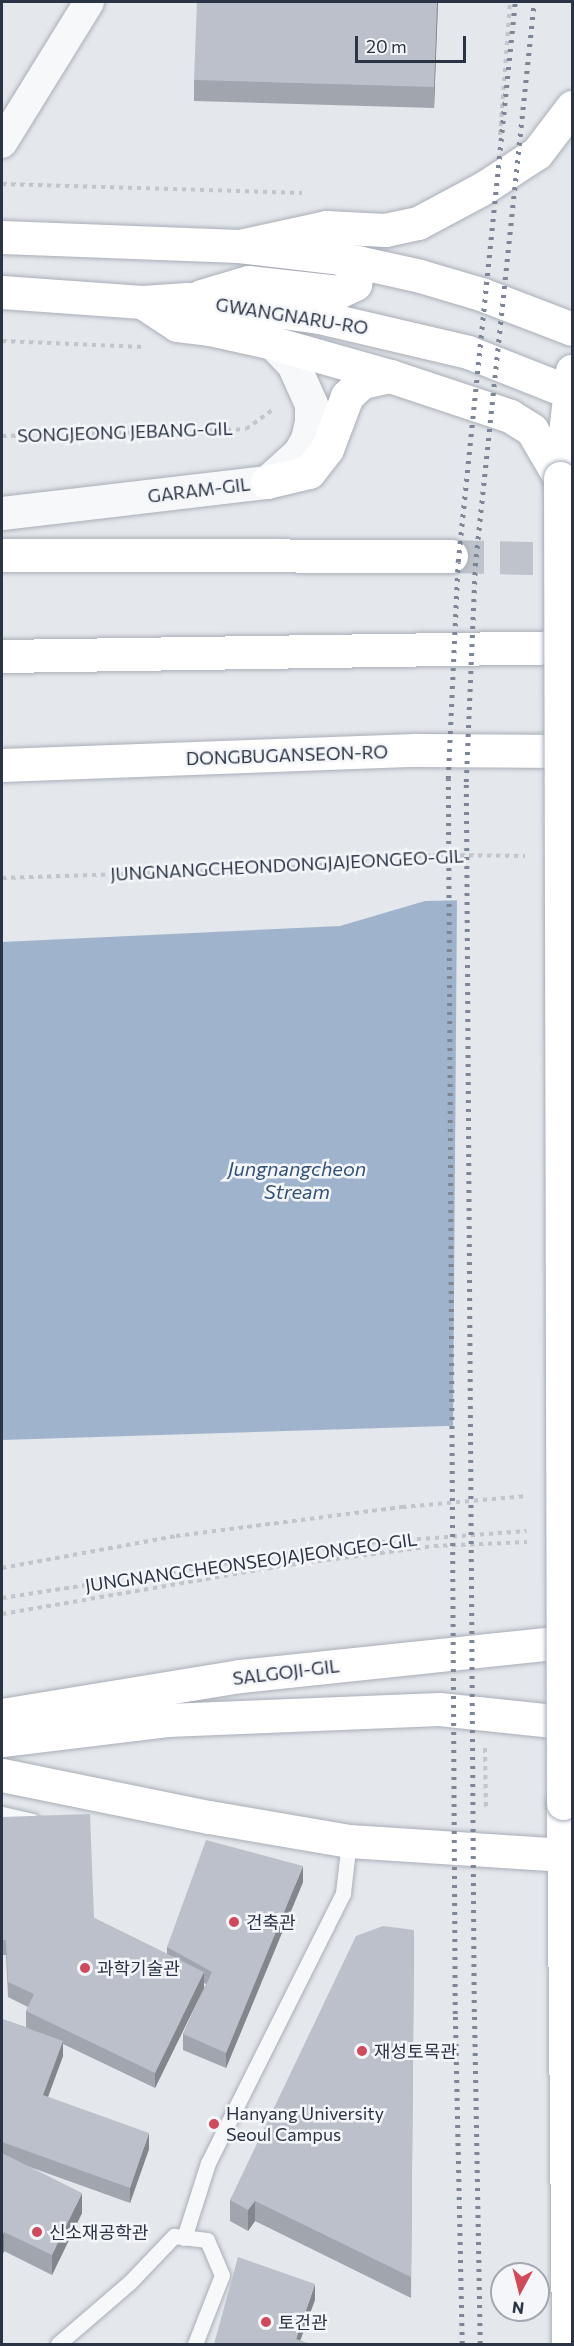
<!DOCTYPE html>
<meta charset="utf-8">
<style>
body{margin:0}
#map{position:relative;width:574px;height:2346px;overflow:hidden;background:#e4e7ec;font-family:Commissioner,"Noto Sans KR",sans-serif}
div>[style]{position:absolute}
.water>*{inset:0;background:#9fb4cc}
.pier>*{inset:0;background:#e4e7ec}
.secondary-tunnel>*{height:33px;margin-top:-16.5px;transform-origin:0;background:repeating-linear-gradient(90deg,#bfc3cb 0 33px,transparent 0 49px)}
.path>*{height:4px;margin-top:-2px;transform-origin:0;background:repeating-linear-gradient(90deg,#c2c5cb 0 4.5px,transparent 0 9px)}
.roads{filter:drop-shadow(0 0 2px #a9aeb7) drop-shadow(0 0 2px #a9aeb7)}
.service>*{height:15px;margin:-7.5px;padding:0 7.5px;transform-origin:7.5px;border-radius:7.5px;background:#f7f8fa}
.minor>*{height:30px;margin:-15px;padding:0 15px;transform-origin:15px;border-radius:15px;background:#f7f8fa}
.tertiary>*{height:33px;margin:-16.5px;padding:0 16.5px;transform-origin:16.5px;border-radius:16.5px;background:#f7f8fa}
.secondary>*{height:33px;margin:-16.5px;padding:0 16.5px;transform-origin:16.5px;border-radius:16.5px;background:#fff}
.primary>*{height:33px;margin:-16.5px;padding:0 16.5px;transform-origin:16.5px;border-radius:16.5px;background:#fff}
.trunk>*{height:33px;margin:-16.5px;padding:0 16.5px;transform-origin:16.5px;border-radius:16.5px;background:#fff}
.rail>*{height:4.5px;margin-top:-2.25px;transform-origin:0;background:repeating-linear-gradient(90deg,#7d8696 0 3px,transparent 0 9px)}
.bridges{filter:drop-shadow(0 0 2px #a3abb8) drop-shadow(0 0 2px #a3abb8)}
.primary-bridge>*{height:33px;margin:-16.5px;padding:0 16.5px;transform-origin:16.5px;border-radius:16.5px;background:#fff}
.wall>*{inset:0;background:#a1a5ae}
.shaded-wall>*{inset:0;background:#83868d}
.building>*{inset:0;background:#bbc0ca}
.dots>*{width:16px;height:16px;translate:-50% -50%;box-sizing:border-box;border:3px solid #f4f6f9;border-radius:50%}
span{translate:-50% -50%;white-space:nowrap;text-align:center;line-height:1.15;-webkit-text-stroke:5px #f4f6f9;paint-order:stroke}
.street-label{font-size:18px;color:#2b3445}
.poi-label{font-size:18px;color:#2b3445}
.left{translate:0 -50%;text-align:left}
.water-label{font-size:20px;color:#34527a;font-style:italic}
.frame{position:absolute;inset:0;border:3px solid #2b3445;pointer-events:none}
.north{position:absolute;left:490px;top:2262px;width:60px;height:60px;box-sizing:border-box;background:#f4f6f9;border:2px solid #a4a8b1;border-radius:50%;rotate:187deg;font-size:16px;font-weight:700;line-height:24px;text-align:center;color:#2b3445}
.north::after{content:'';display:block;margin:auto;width:21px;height:27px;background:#d1495b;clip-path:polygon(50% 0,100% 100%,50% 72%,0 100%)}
.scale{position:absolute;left:355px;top:36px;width:111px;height:27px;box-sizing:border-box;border:3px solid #2b3445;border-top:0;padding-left:8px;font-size:18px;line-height:21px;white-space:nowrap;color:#2b3445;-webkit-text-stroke:4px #f4f6f9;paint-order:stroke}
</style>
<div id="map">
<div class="water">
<i style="clip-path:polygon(572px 898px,572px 1422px,2px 1440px,2px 942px,340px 926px,425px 901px)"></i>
</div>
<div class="pier">
<i style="clip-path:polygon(572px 895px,572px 1425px,453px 1428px,457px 897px)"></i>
</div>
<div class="secondary-tunnel">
<i style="left:451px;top:556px;width:121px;rotate:1.4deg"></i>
</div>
<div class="path">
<i style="left:500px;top:135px;width:133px;rotate:-85.7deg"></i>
<i style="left:2px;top:184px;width:300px;rotate:1.7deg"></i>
<i style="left:2px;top:341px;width:142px;rotate:2.4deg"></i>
<i style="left:2px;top:436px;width:244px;rotate:-1.6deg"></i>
<i style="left:246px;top:429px;width:34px;rotate:-36deg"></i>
<i style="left:2px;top:878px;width:271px;rotate:-1.9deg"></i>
<i style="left:273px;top:869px;width:161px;rotate:-5deg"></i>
<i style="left:433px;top:855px;width:92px;rotate:0.6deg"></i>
<i style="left:2px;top:1568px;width:177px;rotate:-10.4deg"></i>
<i style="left:176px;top:1536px;width:228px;rotate:-7.3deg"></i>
<i style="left:402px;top:1507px;width:125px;rotate:-5deg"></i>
<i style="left:2px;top:1598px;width:356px;rotate:-8.7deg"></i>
<i style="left:354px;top:1544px;width:173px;rotate:-4.3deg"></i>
<i style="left:2px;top:1614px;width:284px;rotate:-9.7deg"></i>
<i style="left:282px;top:1566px;width:153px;rotate:-7.5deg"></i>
<i style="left:434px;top:1546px;width:93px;rotate:-2.5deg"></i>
<i style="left:485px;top:1748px;width:60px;rotate:89deg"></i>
</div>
<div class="roads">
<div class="service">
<i style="left:2px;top:1814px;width:31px;rotate:13deg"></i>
<i style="left:184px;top:2238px;width:79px;rotate:-72.3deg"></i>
<i style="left:208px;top:2163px;width:302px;rotate:-63.4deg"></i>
<i style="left:343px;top:1893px;width:52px;rotate:-83.4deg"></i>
<i style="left:58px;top:2344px;width:95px;rotate:-40.7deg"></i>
<i style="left:130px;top:2282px;width:64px;rotate:-46.3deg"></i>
<i style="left:174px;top:2236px;width:33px;rotate:7deg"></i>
<i style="left:207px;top:2240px;width:38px;rotate:67deg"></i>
<i style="left:222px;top:2275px;width:74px;rotate:111.4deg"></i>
</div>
<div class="minor">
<i style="left:2px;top:143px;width:166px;rotate:-58.3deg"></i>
</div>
<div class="tertiary">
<i style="left:2px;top:513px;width:267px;rotate:-6.7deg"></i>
<i style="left:267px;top:482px;width:43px;rotate:-42.2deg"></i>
<i style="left:299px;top:453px;width:16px;rotate:-60deg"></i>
<i style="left:307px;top:439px;width:18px;rotate:-77deg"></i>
<i style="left:311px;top:421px;width:17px;rotate:-90deg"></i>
<i style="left:311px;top:404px;width:44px;rotate:-114.2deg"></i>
<i style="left:293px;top:364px;width:29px;rotate:-134deg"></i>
</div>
<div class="secondary">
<i style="left:2px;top:237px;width:237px;rotate:2.2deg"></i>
<i style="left:239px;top:246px;width:101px;rotate:6.8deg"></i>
<i style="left:339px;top:258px;width:83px;rotate:12.5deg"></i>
<i style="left:420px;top:276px;width:64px;rotate:16.4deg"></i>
<i style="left:481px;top:294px;width:97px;rotate:21deg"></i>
<i style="left:2px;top:292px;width:140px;rotate:4.1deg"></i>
<i style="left:142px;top:302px;width:46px;rotate:-3.7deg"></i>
<i style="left:188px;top:299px;width:132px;rotate:7.8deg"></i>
<i style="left:319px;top:317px;width:153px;rotate:13.2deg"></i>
<i style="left:468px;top:352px;width:112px;rotate:21.5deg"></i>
<i style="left:201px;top:296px;width:49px;rotate:-16.6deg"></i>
<i style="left:248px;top:282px;width:91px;rotate:6.3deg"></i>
<i style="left:338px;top:292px;width:19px;rotate:-25deg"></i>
<i style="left:355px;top:284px;width:22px;rotate:-80deg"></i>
<i style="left:2px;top:555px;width:449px;rotate:0.1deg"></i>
<i style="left:2px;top:1715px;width:241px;rotate:-9.3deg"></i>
<i style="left:240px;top:1676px;width:334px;rotate:-6deg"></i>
<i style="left:2px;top:1740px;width:166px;rotate:-6.9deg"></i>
<i style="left:167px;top:1720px;width:272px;rotate:-2.3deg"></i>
<i style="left:439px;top:1709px;width:134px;rotate:6deg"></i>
<i style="left:2px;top:1775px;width:211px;rotate:11.5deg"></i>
<i style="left:209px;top:1817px;width:142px;rotate:9.7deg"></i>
<i style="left:349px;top:1841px;width:216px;rotate:3.7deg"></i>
</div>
<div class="primary">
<i style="left:239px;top:246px;width:89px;rotate:-12.3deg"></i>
<i style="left:326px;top:227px;width:59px;rotate:2.9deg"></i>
<i style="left:385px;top:230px;width:34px;rotate:-12deg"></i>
<i style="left:418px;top:223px;width:76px;rotate:-28.2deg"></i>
<i style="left:485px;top:187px;width:62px;rotate:-33.2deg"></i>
<i style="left:537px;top:153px;width:58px;rotate:-52.7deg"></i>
<i style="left:142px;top:302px;width:42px;rotate:33.3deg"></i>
<i style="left:177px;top:325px;width:32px;rotate:7deg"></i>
<i style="left:209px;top:329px;width:66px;rotate:12.3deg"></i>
<i style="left:273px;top:343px;width:122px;rotate:15.8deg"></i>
<i style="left:390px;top:376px;width:126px;rotate:18.4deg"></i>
<i style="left:510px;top:416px;width:26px;rotate:32deg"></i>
<i style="left:532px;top:430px;width:56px;rotate:59.7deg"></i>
<i style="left:560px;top:478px;width:108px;rotate:-83.6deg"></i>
<i style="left:267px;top:482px;width:43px;rotate:-13.4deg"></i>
<i style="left:309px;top:472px;width:29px;rotate:-52deg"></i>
<i style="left:327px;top:449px;width:57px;rotate:-69.3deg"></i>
<i style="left:347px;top:396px;width:21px;rotate:-43deg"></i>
<i style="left:362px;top:382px;width:29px;rotate:-12deg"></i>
<i style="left:563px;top:1803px;width:541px;rotate:89.47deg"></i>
</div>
<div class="trunk">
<i style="left:2px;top:656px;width:570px;rotate:-0.9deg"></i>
<i style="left:2px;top:765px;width:413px;rotate:-2.1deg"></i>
<i style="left:415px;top:750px;width:157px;rotate:0.4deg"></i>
</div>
</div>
<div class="rail">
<i style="left:462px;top:2344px;width:330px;rotate:-91.2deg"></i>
<i style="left:455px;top:2014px;width:1235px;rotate:-90.32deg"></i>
<i style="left:448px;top:779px;width:217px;rotate:-87.4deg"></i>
<i style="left:458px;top:562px;width:563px;rotate:-84.19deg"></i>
<i style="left:480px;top:2344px;width:332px;rotate:-91deg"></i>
<i style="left:474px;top:2012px;width:1230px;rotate:-90.37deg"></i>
<i style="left:466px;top:782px;width:216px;rotate:-87.6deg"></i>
<i style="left:475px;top:566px;width:567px;rotate:-84.03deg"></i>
</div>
<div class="bridges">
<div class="primary-bridge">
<i style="left:560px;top:478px;width:1325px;rotate:89.87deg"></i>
</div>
</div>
<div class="wall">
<i style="clip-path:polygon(438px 2px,434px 108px,194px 101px,194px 80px)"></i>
<i style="clip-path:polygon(2px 1817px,94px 1918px,167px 1954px,167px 1947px,303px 1882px,226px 2068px,183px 2050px,183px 2034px,206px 1984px,204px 1983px,204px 1988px,155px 2088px,63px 2044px,63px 2056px,48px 2097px,149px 2149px,130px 2203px,27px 2166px,82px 2213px,52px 2275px,4px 2251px,2px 2257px,2px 2019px,34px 2030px,26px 2027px,26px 2011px,28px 2007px,8px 1997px,6px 1955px,2px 1955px)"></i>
<i style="clip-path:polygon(414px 1930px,411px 2298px,255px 2221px,248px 2231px,230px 2221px,230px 2200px)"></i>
</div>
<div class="shaded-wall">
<i style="clip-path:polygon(437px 2px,438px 2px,434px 108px,434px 87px)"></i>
<i style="clip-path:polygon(303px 1866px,303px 1882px,226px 2068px,226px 2053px)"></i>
<i style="clip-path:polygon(204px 1972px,204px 1988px,155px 2088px,155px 2073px)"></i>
<i style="clip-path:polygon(63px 2041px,63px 2056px,43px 2110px,43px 2095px)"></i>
<i style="clip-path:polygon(149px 2133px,149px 2149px,130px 2203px,130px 2188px)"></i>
<i style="clip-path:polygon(82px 2193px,82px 2213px,52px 2275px,52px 2255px)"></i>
<i style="clip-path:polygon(255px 2201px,255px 2221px,248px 2231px,248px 2210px)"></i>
<i style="clip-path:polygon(4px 2232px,4px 2251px,2px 2257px,2px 2237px)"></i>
<i style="clip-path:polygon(315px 2284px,315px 2300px,299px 2344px,296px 2339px)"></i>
</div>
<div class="building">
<i style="clip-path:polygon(197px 2px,437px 2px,434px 87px,194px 80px)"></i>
<i style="clip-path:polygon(90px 1814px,94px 1918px,204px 1972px,155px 2073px,26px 2011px,34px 1994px,8px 1982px,6px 1940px,2px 1940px,2px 1817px)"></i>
<i style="clip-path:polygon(206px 1840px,303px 1866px,226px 2053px,183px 2034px,212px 1972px,167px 1947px)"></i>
<i style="clip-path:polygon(383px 1926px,414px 1930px,411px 2277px,255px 2201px,248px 2210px,230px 2200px,356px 1936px)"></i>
<i style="clip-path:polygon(2px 2019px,63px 2041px,43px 2095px,149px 2133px,130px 2188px,2px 2142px)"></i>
<i style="clip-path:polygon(2px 2153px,82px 2193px,52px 2255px,4px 2232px,2px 2237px)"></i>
<i style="clip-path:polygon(238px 2257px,315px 2284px,296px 2339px,311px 2344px,214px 2344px)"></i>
</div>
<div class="dots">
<i style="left:234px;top:1922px;background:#d1495b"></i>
<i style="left:85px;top:1968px;background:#d1495b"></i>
<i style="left:362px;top:2051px;background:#d1495b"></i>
<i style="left:214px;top:2124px;background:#d1495b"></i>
<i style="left:37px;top:2232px;background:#d1495b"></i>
<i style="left:266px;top:2322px;background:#d1495b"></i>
</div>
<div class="street-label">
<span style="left:292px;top:316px;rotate:9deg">GWANGNARU-RO</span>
<span style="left:125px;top:432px;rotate:-2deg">SONGJEONG JEBANG-GIL</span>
<span style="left:199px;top:490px;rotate:-7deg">GARAM-GIL</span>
<span style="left:287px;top:755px;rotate:-2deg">DONGBUGANSEON-RO</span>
<span style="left:287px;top:865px;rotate:-3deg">JUNGNANGCHEONDONGJAJEONGEO-GIL</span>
<span style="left:251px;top:1562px;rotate:-8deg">JUNGNANGCHEONSEOJAJEONGEO-GIL</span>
<span style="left:286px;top:1672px;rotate:-7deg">SALGOJI-GIL</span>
</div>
<div class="poi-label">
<span class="left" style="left:246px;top:1922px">건축관</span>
<span class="left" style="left:97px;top:1968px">과학기술관</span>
<span class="left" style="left:374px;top:2051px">재성토목관</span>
<span class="left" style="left:226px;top:2124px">Hanyang University<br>Seoul Campus</span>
<span class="left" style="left:49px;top:2232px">신소재공학관</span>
<span class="left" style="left:278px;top:2322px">토건관</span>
</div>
<div class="water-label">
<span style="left:297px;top:1180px">Jungnangcheon<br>Stream</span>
</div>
<div class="frame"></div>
<div class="north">N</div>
<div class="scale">20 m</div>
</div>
